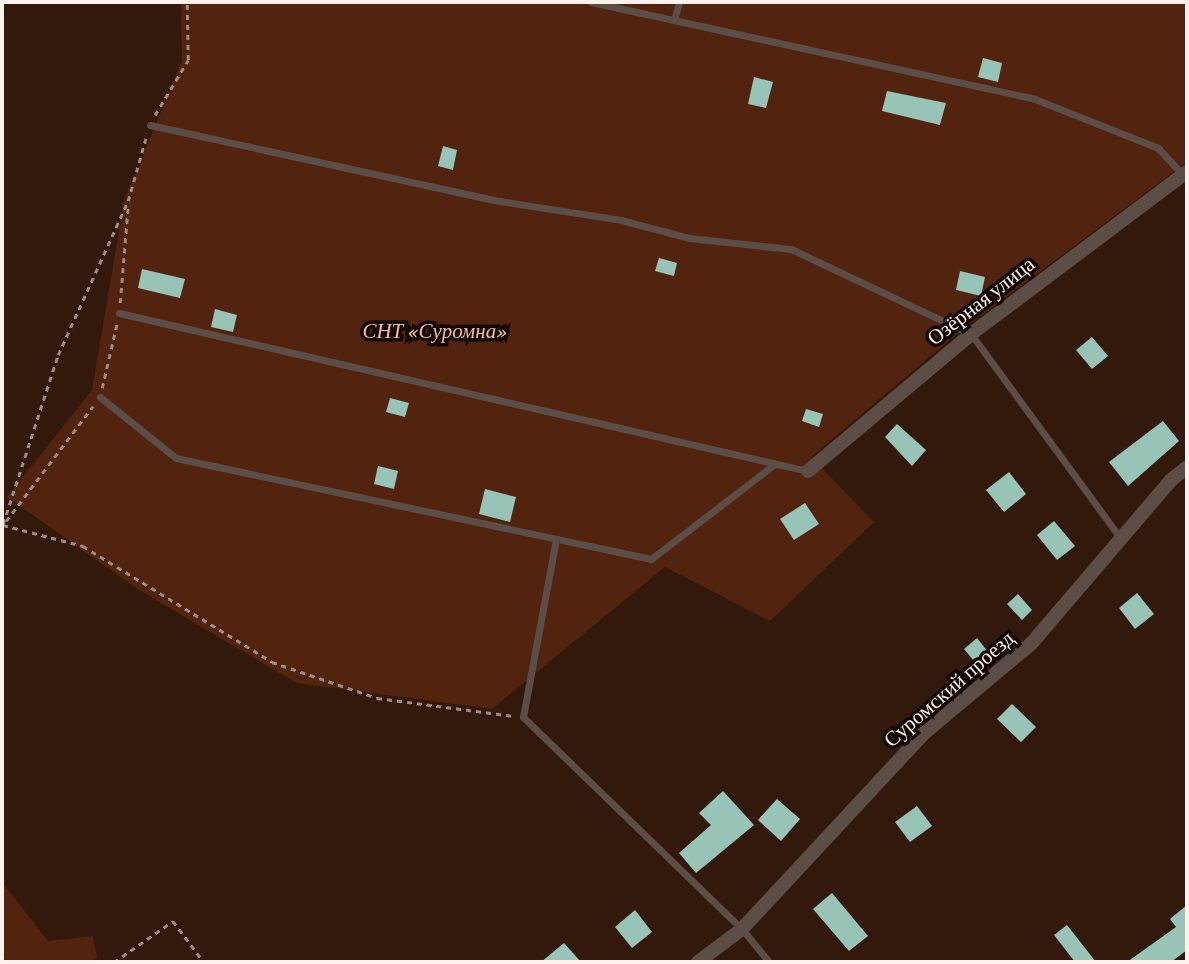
<!DOCTYPE html>
<meta charset="utf-8">
<style>
body{margin:0}
#map{position:relative;width:1189px;height:964px;overflow:hidden;background:#33180c;font-family:"Crimson Pro",serif}
div>[style]{position:absolute}
.green>*{inset:0;background:#52230e}
.building>*{inset:0;background:#98c3b7}
.path>*{height:2.5px;margin-top:-1.25px;transform-origin:0;background:repeating-linear-gradient(90deg,#9e8b83 0 5px,transparent 0 10px)}
.lane>*{height:7px;margin:-3.5px;padding:0 3.5px;transform-origin:3.5px;border-radius:3.5px;background:#5c4d47}
.street>*{height:14px;margin:-7px;padding:0 7px;transform-origin:7px;border-radius:7px;background:#5c4d47}
span{translate:-50% -50%;white-space:nowrap;text-align:center;line-height:1.15;-webkit-text-stroke:7px #130704;paint-order:stroke}
.street-label{font-size:21px;color:#fdf1ec}
.park-label{font-size:21px;color:#f5bca5;font-style:italic}
.frame{position:absolute;inset:0;border:4px solid #fdf1ec;pointer-events:none}
</style>
<div id="map">
<div class="green">
<i style="clip-path:polygon(181px 2px,1187px 2px,1187px 162px,959px 332px,811px 457px,874px 522px,770px 621px,665px 567px,492px 709px,296px 683px,136px 588px,7px 497px,92px 390px,124px 201px,182px 61px)"></i>
<i style="clip-path:polygon(2px 882px,48px 941px,93px 936px,97px 958px,89px 962px,9px 962px,2px 957px)"></i>
</div>
<div class="building">
<i style="clip-path:polygon(983px 58px,1002px 63px,998px 82px,978px 77px)"></i>
<i style="clip-path:polygon(754px 77px,773px 82px,766px 108px,748px 104px)"></i>
<i style="clip-path:polygon(887px 91px,946px 103px,940px 125px,882px 111px)"></i>
<i style="clip-path:polygon(443px 146px,457px 150px,453px 170px,438px 166px)"></i>
<i style="clip-path:polygon(659px 258px,677px 263px,674px 276px,655px 271px)"></i>
<i style="clip-path:polygon(142px 269px,185px 279px,180px 298px,138px 288px)"></i>
<i style="clip-path:polygon(960px 271px,985px 277px,981px 296px,956px 290px)"></i>
<i style="clip-path:polygon(215px 309px,237px 315px,233px 332px,211px 327px)"></i>
<i style="clip-path:polygon(1092px 337px,1108px 356px,1092px 369px,1076px 350px)"></i>
<i style="clip-path:polygon(390px 398px,409px 403px,405px 417px,386px 412px)"></i>
<i style="clip-path:polygon(806px 409px,823px 414px,819px 427px,802px 421px)"></i>
<i style="clip-path:polygon(1163px 421px,1179px 441px,1128px 486px,1109px 462px)"></i>
<i style="clip-path:polygon(897px 424px,926px 450px,912px 466px,885px 437px)"></i>
<i style="clip-path:polygon(378px 466px,398px 471px,394px 489px,374px 484px)"></i>
<i style="clip-path:polygon(1009px 472px,1026px 494px,1004px 512px,986px 490px)"></i>
<i style="clip-path:polygon(485px 489px,516px 497px,510px 522px,479px 514px)"></i>
<i style="clip-path:polygon(805px 503px,819px 524px,794px 540px,780px 519px)"></i>
<i style="clip-path:polygon(1054px 521px,1075px 546px,1057px 560px,1037px 535px)"></i>
<i style="clip-path:polygon(1137px 593px,1154px 614px,1135px 629px,1119px 608px)"></i>
<i style="clip-path:polygon(1018px 594px,1032px 610px,1022px 620px,1007px 604px)"></i>
<i style="clip-path:polygon(977px 638px,992px 657px,979px 667px,964px 649px)"></i>
<i style="clip-path:polygon(1012px 704px,1036px 727px,1021px 742px,997px 719px)"></i>
<i style="clip-path:polygon(723px 791px,754px 825px,696px 873px,679px 853px,711px 825px,699px 813px)"></i>
<i style="clip-path:polygon(777px 799px,800px 819px,781px 841px,758px 820px)"></i>
<i style="clip-path:polygon(917px 806px,932px 826px,910px 842px,895px 822px)"></i>
<i style="clip-path:polygon(832px 893px,868px 936px,849px 951px,813px 909px)"></i>
<i style="clip-path:polygon(1187px 905px,1187px 950px,1171px 962px,1127px 962px,1176px 927px,1170px 919px)"></i>
<i style="clip-path:polygon(635px 910px,652px 932px,632px 948px,615px 927px)"></i>
<i style="clip-path:polygon(1067px 925px,1096px 962px,1075px 962px,1054px 935px)"></i>
<i style="clip-path:polygon(564px 943px,581px 962px,541px 962px)"></i>
</div>
<div class="path">
<i style="left:155px;top:115px;width:64px;rotate:-59deg"></i>
<i style="left:188px;top:60px;width:58px;rotate:-91deg"></i>
<i style="left:120px;top:303px;width:98px;rotate:-85.3deg"></i>
<i style="left:102px;top:388px;width:67px;rotate:-77deg"></i>
<i style="left:6px;top:521px;width:144px;rotate:-52.9deg"></i>
<i style="left:3px;top:524px;width:178px;rotate:-72deg"></i>
<i style="left:58px;top:355px;width:169px;rotate:-65.6deg"></i>
<i style="left:128px;top:201px;width:70px;rotate:-74.2deg"></i>
<i style="left:3px;top:525px;width:83px;rotate:14.7deg"></i>
<i style="left:83px;top:546px;width:222px;rotate:31.5deg"></i>
<i style="left:272px;top:662px;width:111px;rotate:18.9deg"></i>
<i style="left:377px;top:698px;width:137px;rotate:7.5deg"></i>
<i style="left:114px;top:962px;width:72px;rotate:-34.8deg"></i>
<i style="left:173px;top:921px;width:51px;rotate:52.9deg"></i>
</div>
<div class="lane">
<i style="left:591px;top:2px;width:454px;rotate:12.3deg"></i>
<i style="left:1035px;top:99px;width:132px;rotate:21.7deg"></i>
<i style="left:1158px;top:148px;width:37px;rotate:47deg"></i>
<i style="left:674px;top:20px;width:19px;rotate:-74deg"></i>
<i style="left:150px;top:125px;width:358px;rotate:12.3deg"></i>
<i style="left:500px;top:201px;width:122px;rotate:8.9deg"></i>
<i style="left:621px;top:220px;width:70px;rotate:14.8deg"></i>
<i style="left:689px;top:238px;width:103px;rotate:6.2deg"></i>
<i style="left:791px;top:249px;width:199px;rotate:25.3deg"></i>
<i style="left:971px;top:334px;width:254px;rotate:53.8deg"></i>
<i style="left:119px;top:313px;width:707px;rotate:12.92deg"></i>
<i style="left:100px;top:397px;width:97px;rotate:38.8deg"></i>
<i style="left:176px;top:458px;width:486px;rotate:12deg"></i>
<i style="left:651px;top:559px;width:156px;rotate:-37.5deg"></i>
<i style="left:556px;top:539px;width:181px;rotate:100.5deg"></i>
<i style="left:523px;top:717px;width:305px;rotate:44.1deg"></i>
<i style="left:742px;top:929px;width:43px;rotate:50.7deg"></i>
</div>
<div class="street">
<i style="left:808px;top:471px;width:213px;rotate:-40deg"></i>
<i style="left:971px;top:334px;width:270px;rotate:-36.9deg"></i>
<i style="left:698px;top:962px;width:55px;rotate:-36.9deg"></i>
<i style="left:742px;top:929px;width:265px;rotate:-47.1deg"></i>
<i style="left:922px;top:735px;width:142px;rotate:-39.9deg"></i>
<i style="left:1031px;top:644px;width:214px;rotate:-49.5deg"></i>
<i style="left:1170px;top:481px;width:22px;rotate:-39deg"></i>
</div>
<div class="street-label">
<span style="left:981px;top:301px;rotate:-38deg">Озёрная улица</span>
<span style="left:949px;top:689px;rotate:-41deg">Суромский проезд</span>
</div>
<div class="park-label">
<span style="left:435px;top:331px">СНТ «Суромна»</span>
</div>
<div class="frame"></div>
</div>
